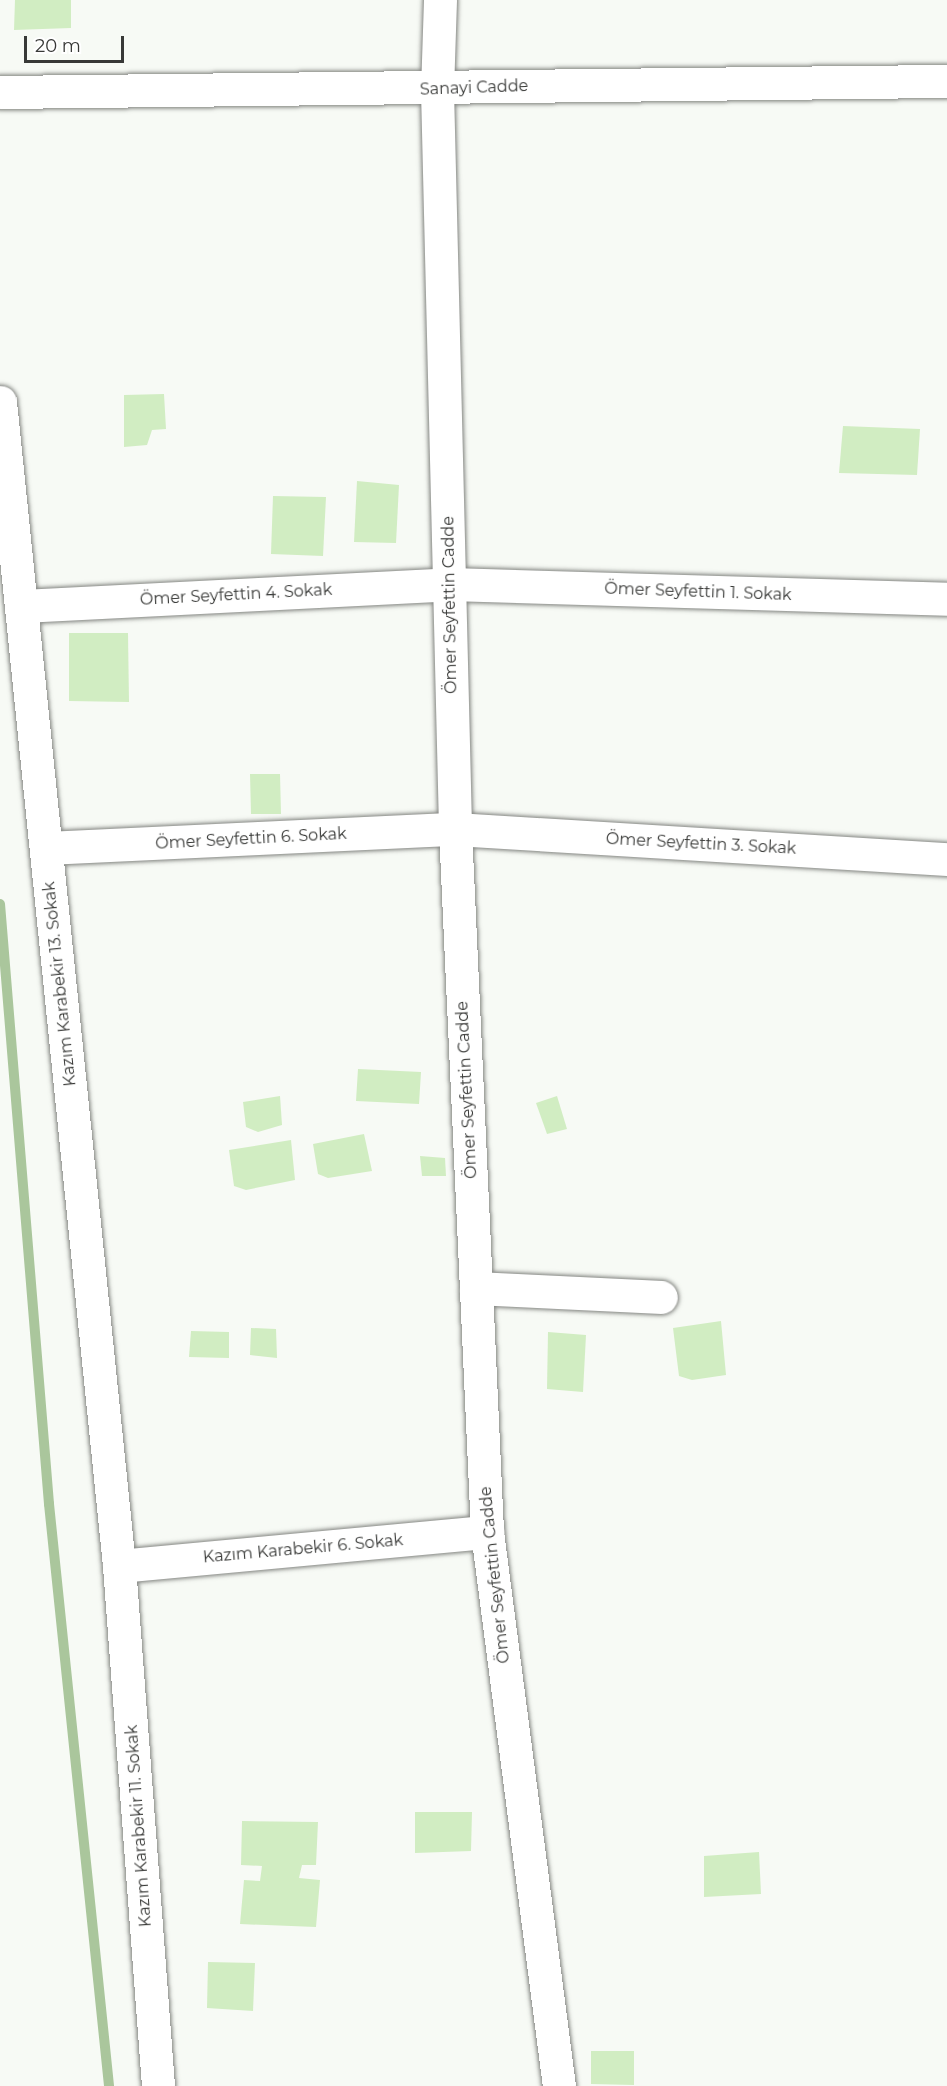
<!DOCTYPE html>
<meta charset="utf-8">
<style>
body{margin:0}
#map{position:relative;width:947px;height:2086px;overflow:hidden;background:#f7faf5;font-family:Montserrat,sans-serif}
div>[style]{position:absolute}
.stream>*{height:10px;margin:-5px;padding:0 5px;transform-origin:5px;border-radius:5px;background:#aac69c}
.building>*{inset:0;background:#d1edc2}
.roads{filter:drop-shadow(0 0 2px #858783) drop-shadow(0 0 2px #858783)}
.street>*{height:33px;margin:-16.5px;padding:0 16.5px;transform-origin:16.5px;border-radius:16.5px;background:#fff}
.secondary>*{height:33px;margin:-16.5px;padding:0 16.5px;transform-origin:16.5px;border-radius:16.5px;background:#fff}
span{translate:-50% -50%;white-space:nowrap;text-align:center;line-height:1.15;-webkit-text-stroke:6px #fff;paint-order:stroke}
.street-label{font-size:16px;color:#383937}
.scale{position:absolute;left:24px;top:36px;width:100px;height:27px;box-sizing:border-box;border:3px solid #383937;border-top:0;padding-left:8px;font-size:18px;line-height:21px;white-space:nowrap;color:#383937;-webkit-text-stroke:4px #fff;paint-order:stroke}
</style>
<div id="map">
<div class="stream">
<i style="left:0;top:904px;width:602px;rotate:85.33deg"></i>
<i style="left:49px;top:1504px;width:585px;rotate:84.11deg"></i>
</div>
<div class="building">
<i style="clip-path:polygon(15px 0,71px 0,71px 28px,14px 30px)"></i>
<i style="clip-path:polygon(164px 394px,166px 429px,152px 430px,147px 445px,124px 447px,124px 395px)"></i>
<i style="clip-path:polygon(843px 426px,920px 429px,917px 475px,839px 473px)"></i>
<i style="clip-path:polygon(357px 481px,399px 485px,396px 543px,354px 542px)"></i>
<i style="clip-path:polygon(273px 496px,326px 497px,323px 556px,271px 554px)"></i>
<i style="clip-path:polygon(69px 633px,128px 633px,129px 702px,69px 701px)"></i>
<i style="clip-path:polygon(250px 774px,280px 774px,281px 814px,251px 814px)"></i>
<i style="clip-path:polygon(358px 1069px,421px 1072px,419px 1104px,356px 1101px)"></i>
<i style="clip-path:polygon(280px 1096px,282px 1125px,258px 1132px,246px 1127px,243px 1102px)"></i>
<i style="clip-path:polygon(557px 1096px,567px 1129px,547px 1134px,536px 1103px)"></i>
<i style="clip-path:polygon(364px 1134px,372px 1171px,328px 1178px,318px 1174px,313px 1144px)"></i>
<i style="clip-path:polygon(291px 1140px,295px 1180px,246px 1190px,234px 1186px,229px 1150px)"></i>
<i style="clip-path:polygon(420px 1156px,445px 1158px,446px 1176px,422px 1176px)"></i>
<i style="clip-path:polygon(721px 1321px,726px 1375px,692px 1380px,679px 1376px,673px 1328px)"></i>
<i style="clip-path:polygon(251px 1328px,276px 1329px,277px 1358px,250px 1355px)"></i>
<i style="clip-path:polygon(191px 1331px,229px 1332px,229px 1358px,189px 1357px)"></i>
<i style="clip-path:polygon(548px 1332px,586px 1335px,583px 1392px,547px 1389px)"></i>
<i style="clip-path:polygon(415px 1812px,472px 1812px,471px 1851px,415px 1853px)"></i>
<i style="clip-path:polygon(242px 1821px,318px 1822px,316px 1865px,302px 1865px,299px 1878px,320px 1880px,316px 1927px,240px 1924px,244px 1880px,260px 1881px,262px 1866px,241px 1865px)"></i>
<i style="clip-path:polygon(759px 1852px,761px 1894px,704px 1897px,704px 1856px)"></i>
<i style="clip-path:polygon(208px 1962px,255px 1963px,253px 2011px,207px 2008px)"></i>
<i style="clip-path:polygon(591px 2051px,634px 2051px,634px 2085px,591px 2084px)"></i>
</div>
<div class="roads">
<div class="street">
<i style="left:440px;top:0;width:90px;rotate:91.9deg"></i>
<i style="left:437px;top:90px;width:739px;rotate:88.6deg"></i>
<i style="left:455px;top:829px;width:704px;rotate:87.39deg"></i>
<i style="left:487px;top:1532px;width:559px;rotate:82.6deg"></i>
<i style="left:0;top:402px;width:1170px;rotate:84.16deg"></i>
<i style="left:119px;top:1566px;width:521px;rotate:85.71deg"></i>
<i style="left:22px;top:606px;width:429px;rotate:-2.9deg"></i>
<i style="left:450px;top:584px;width:497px;rotate:1.7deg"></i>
<i style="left:46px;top:848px;width:409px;rotate:-2.7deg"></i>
<i style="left:455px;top:829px;width:493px;rotate:3.5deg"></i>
<i style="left:476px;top:1288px;width:185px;rotate:2.8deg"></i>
<i style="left:119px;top:1566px;width:370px;rotate:-5.3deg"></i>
</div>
<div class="secondary">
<i style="left:0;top:92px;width:947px;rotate:-0.67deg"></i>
</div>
</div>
<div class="street-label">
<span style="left:474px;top:88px;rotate:-2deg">Sanayi Cadde</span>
<span style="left:698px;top:592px;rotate:2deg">Ömer Seyfettin 1. Sokak</span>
<span style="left:236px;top:595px;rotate:-3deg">Ömer Seyfettin 4. Sokak</span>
<span style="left:450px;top:605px;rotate:-91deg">Ömer Seyfettin Cadde</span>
<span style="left:251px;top:839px;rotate:-3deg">Ömer Seyfettin 6. Sokak</span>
<span style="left:701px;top:844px;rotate:3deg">Ömer Seyfettin 3. Sokak</span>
<span style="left:60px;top:984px;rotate:-96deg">Kazım Karabekir 13. Sokak</span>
<span style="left:467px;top:1090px;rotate:-93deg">Ömer Seyfettin Cadde</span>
<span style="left:303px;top:1549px;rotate:-5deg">Kazım Karabekir 6. Sokak</span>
<span style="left:495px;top:1575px;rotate:-96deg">Ömer Seyfettin Cadde</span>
<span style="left:139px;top:1826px;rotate:-94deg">Kazım Karabekir 11. Sokak</span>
</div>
<div class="scale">20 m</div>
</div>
